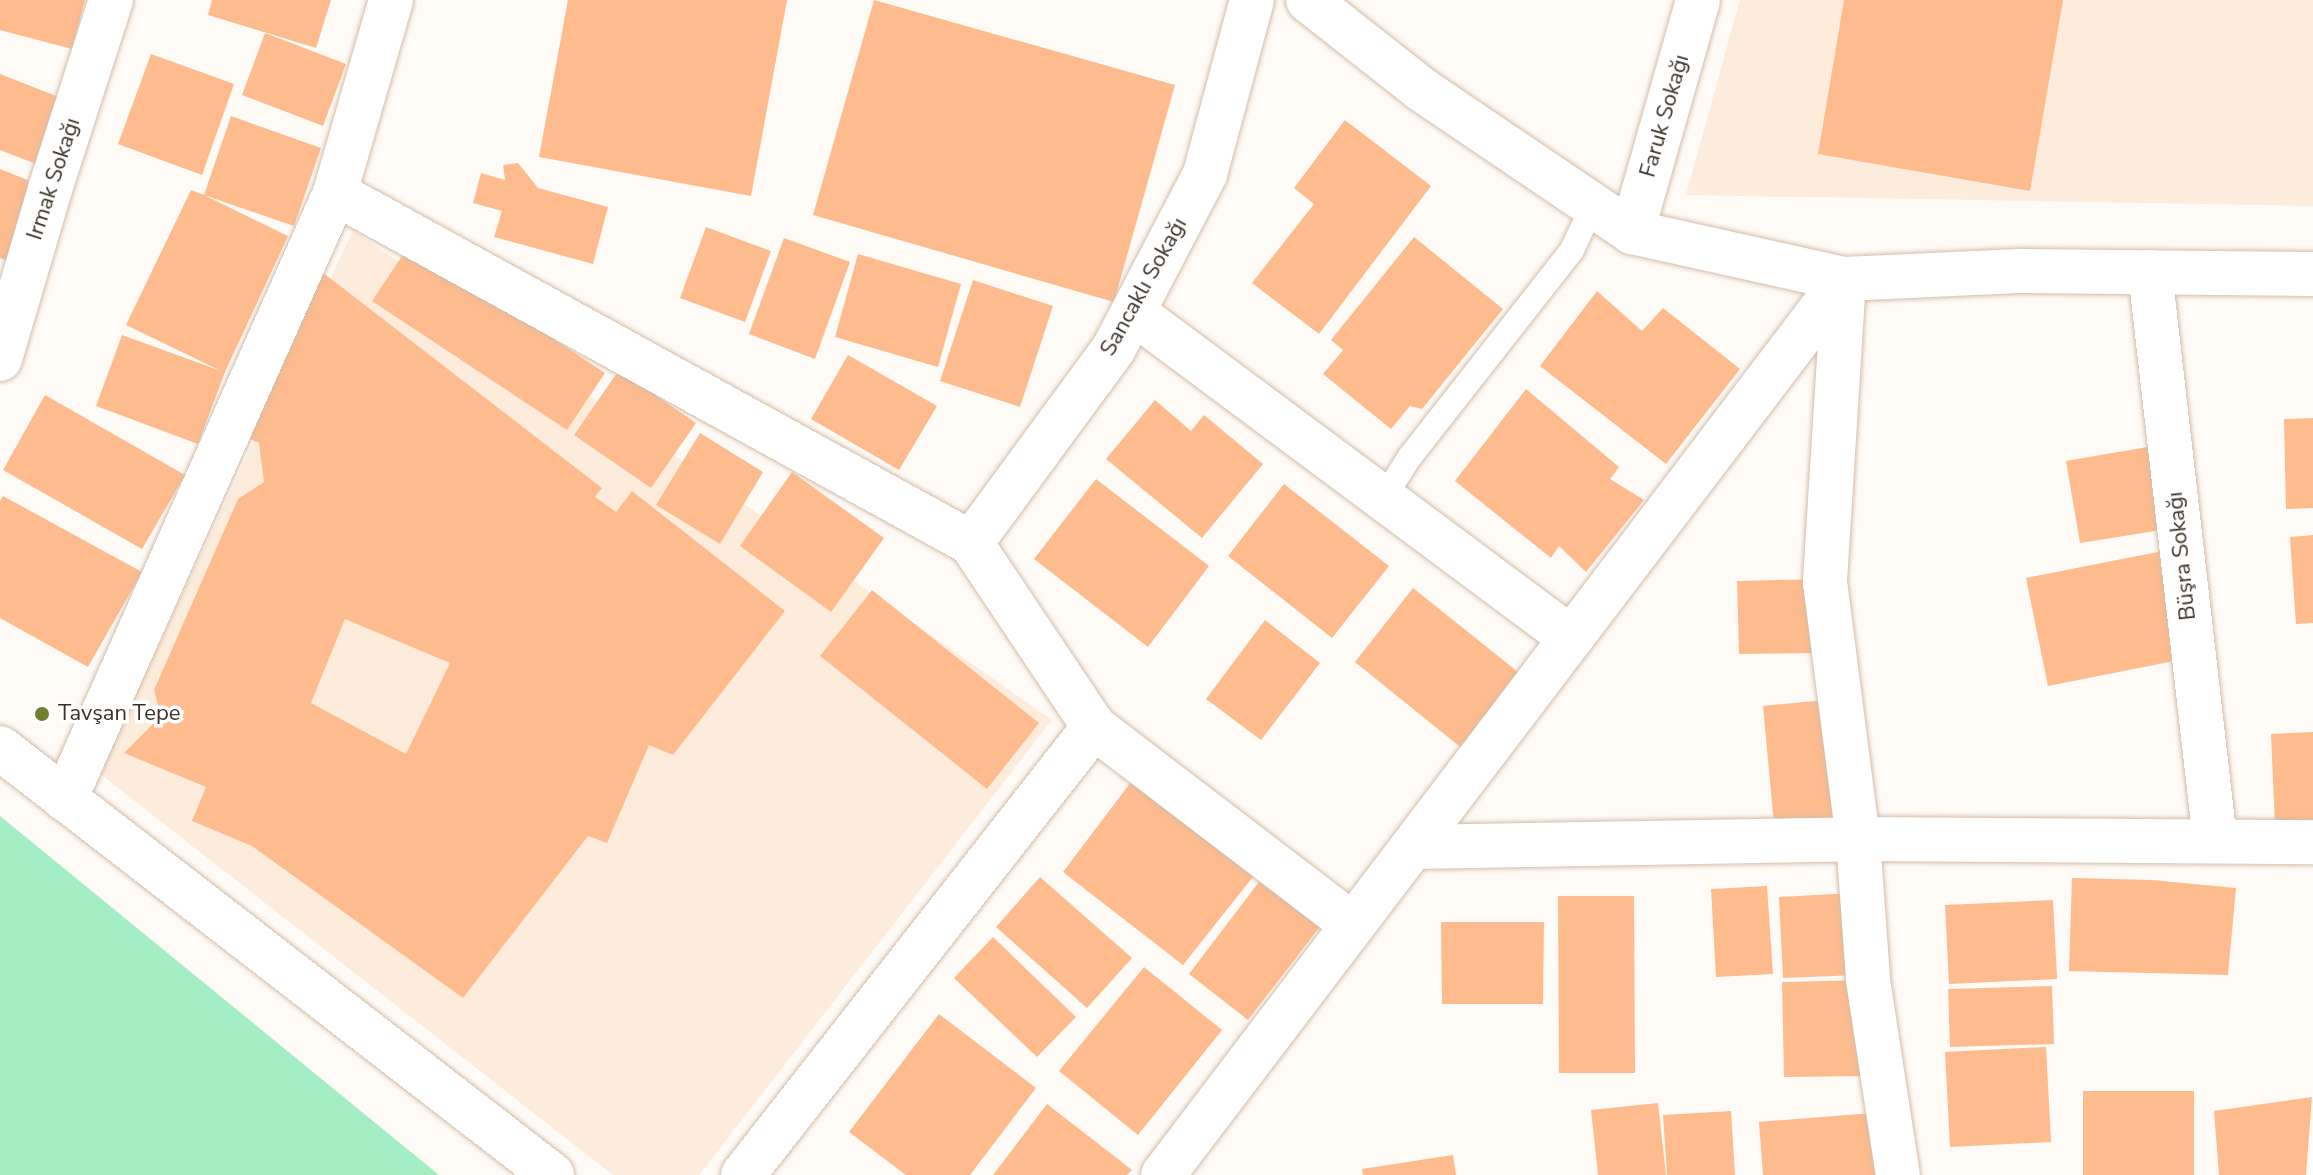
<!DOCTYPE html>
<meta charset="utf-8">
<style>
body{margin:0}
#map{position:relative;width:2313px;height:1175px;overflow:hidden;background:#fefaf5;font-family:"Nunito Sans",sans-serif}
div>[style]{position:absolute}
.built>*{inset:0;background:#fdecdc}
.green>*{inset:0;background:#a3eec4}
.building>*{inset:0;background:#fdbb8e}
.roads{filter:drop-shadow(0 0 2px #d3bda9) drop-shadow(0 0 2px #d3bda9)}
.service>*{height:24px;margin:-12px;padding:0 12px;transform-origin:12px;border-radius:12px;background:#fff}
.minor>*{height:44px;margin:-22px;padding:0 22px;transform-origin:22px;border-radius:22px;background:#fff}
.dots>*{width:22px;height:22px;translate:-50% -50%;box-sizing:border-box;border:4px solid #fff;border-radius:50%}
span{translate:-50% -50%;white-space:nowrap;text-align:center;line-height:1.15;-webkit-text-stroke:7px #fff;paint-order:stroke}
.street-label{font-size:22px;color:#3a3129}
.poi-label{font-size:22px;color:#3a3129}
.left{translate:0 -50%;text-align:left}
</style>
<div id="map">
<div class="built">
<i style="clip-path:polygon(1740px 0,2313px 0,2313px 206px,1686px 195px)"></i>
<i style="clip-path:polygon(353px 230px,1052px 720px,699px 1175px,613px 1175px,99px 773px)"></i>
</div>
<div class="green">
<i style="clip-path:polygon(0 816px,439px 1175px,0 1175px)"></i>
</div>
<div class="building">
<i style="clip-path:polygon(0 0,85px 0,72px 49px,0 30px)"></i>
<i style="clip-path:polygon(212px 0,331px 0,316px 48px,208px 15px)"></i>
<i style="clip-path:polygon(568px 0,787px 0,751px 196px,539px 157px)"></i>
<i style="clip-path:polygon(874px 0,1175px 85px,1114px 302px,813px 215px)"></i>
<i style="clip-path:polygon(1844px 0,2063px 0,2030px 191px,1818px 154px)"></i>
<i style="clip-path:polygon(265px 33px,346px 64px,323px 126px,242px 95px)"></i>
<i style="clip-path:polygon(151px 54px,234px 84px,202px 175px,118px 144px)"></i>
<i style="clip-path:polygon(0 74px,69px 101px,44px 167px,0 150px)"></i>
<i style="clip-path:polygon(231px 116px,321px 148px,294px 226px,204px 195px,288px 236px,225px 372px,198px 444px,96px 406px,122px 335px,221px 371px,126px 325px,191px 190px,204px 195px)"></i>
<i style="clip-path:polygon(1345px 120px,1431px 186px,1319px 334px,1252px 283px,1314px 204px,1294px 188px)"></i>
<i style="clip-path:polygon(518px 163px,538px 188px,608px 207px,593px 264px,494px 237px,502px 211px,473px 203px,481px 173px,505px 180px,503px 165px)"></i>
<i style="clip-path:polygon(0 169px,50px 189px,19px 265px,0 258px)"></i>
<i style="clip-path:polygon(706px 227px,771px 251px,745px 322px,680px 298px)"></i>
<i style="clip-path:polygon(1414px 237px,1503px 309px,1422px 409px,1410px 406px,1391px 429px,1323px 374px,1343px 350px,1331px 340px)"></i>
<i style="clip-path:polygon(784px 238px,850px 262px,815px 359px,749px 334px)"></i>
<i style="clip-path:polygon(410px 244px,605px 373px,567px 430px,372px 301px)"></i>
<i style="clip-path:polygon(858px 254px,961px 284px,938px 367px,835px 337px)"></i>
<i style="clip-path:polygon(evenodd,313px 265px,602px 488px,595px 497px,616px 512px,632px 491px,785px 611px,673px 755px,649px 745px,607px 843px,588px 836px,463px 998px,252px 846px,192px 821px,206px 787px,124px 753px,161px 716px,154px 690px,238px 499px,264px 482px,259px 443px,243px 436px,313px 265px,345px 619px,450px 663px,406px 754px,311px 703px,345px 619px)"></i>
<i style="clip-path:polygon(973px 280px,1053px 306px,1020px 407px,940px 381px)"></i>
<i style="clip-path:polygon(1597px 291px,1642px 331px,1663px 308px,1740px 369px,1666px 464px,1540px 366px)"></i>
<i style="clip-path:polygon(848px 355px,937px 406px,899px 470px,811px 419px)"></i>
<i style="clip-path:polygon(619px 370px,696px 423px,651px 488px,574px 435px)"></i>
<i style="clip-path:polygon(1526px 389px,1619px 467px,1610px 479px,1644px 500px,1586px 572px,1559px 546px,1551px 558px,1455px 481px)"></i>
<i style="clip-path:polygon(45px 395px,185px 475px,142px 549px,3px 470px)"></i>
<i style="clip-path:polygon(1155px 400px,1191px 431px,1204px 415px,1263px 464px,1202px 538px,1106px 459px)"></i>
<i style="clip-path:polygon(2313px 418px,2313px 508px,2286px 509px,2284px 419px)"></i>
<i style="clip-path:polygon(700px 433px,763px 472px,720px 544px,656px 505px)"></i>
<i style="clip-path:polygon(2159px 445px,2174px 528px,2080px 543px,2066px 461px)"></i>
<i style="clip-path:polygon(792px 472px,884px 538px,831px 612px,740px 546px)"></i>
<i style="clip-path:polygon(1096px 479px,1209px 566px,1148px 647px,1034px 559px)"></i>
<i style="clip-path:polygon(1284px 484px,1389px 566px,1332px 638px,1228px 556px)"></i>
<i style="clip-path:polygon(3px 496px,142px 572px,88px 667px,0 618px,0 501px)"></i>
<i style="clip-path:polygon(2313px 535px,2313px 623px,2296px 624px,2290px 537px)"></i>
<i style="clip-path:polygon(2163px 551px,2184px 659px,2048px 686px,2026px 578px)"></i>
<i style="clip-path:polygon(1822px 579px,1823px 653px,1739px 654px,1737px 581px)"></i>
<i style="clip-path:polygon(1413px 588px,1523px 676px,1464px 750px,1355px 662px)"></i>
<i style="clip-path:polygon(872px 590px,1039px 723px,987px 789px,820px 656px)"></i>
<i style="clip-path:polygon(1265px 620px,1320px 663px,1261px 740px,1206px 699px)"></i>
<i style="clip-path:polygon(1836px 699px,1848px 817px,1774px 824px,1763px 706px)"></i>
<i style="clip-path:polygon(2313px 732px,2313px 823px,2275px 825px,2271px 734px)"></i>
<i style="clip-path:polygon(1134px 778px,1256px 873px,1183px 965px,1063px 872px)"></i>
<i style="clip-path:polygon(1040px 877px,1132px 958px,1087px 1008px,996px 927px)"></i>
<i style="clip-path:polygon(1262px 878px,1322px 924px,1248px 1020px,1189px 974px)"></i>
<i style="clip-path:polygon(2072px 878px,2152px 880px,2236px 888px,2228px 975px,2069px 971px)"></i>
<i style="clip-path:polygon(1767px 886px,1773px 974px,1716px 977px,1711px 889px)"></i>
<i style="clip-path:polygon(1853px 893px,1858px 975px,1783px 978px,1779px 897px)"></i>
<i style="clip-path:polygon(1558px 896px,1634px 896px,1635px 1073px,1559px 1073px)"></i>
<i style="clip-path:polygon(2053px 900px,2057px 979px,1949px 984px,1945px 905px)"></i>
<i style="clip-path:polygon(1441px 922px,1544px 922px,1543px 1004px,1442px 1004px)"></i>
<i style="clip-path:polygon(993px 937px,1076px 1017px,1037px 1057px,954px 978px)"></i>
<i style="clip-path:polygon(1144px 967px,1222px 1030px,1138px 1135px,1059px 1071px)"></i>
<i style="clip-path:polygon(1868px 980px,1870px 1076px,1784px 1077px,1782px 982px)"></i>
<i style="clip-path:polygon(2052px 986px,2054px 1044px,1950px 1047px,1948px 989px)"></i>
<i style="clip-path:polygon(939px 1014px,1036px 1088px,970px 1175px,906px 1175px,849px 1132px)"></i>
<i style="clip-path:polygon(2046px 1047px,2051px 1142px,1950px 1147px,1945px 1052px)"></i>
<i style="clip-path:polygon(2083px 1091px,2194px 1091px,2194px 1175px,2083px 1175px)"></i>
<i style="clip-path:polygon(2312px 1097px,2306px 1175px,2219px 1175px,2214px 1111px)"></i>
<i style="clip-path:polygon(1658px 1103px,1666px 1175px,1598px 1175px,1591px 1110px)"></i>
<i style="clip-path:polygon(1047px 1104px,1132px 1170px,1127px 1175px,993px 1175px)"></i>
<i style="clip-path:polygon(1731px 1111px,1735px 1175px,1667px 1175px,1663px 1115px)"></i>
<i style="clip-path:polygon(1872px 1113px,1877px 1175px,1763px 1175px,1759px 1122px)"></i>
<i style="clip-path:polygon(1453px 1155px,1456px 1175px,1363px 1175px,1362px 1169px)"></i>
</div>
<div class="roads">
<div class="service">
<i style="left:1383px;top:499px;width:49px;rotate:-57.6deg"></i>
<i style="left:1409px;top:458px;width:264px;rotate:-51.9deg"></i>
<i style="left:1572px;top:250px;width:50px;rotate:-65deg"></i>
</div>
<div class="minor">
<i style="left:1308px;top:0;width:144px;rotate:38.2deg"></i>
<i style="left:1421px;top:89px;width:255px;rotate:34.1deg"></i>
<i style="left:1632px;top:232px;width:217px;rotate:12.5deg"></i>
<i style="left:1844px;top:279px;width:175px;rotate:-2.6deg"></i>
<i style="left:2019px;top:271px;width:294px;rotate:0.6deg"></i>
<i style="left:335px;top:193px;width:201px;rotate:-73.8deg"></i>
<i style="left:1632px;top:232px;width:241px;rotate:-74.1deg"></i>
<i style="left:2150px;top:272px;width:573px;rotate:83.48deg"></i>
<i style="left:1133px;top:312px;width:546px;rotate:36.66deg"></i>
<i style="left:0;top:359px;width:177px;rotate:-73.6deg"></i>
<i style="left:50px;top:189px;width:199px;rotate:-72.1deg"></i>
<i style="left:971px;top:543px;width:242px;rotate:-53.7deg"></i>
<i style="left:1114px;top:348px;width:41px;rotate:-62.2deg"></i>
<i style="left:1133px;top:312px;width:156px;rotate:-62.4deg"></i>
<i style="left:1205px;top:174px;width:180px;rotate:-74.9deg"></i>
<i style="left:0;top:748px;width:698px;rotate:37.72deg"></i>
<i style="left:65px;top:799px;width:663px;rotate:-65.98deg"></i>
<i style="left:335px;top:193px;width:726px;rotate:28.82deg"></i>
<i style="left:971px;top:543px;width:221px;rotate:56.2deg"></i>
<i style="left:1413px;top:847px;width:445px;rotate:-1deg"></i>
<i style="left:1858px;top:839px;width:455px;rotate:0.4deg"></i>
<i style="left:743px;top:1175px;width:569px;rotate:-51.92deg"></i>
<i style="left:1094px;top:727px;width:326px;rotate:37.4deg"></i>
<i style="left:1163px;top:1175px;width:1125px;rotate:-52.76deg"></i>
<i style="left:1844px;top:279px;width:304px;rotate:93.6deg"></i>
<i style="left:1825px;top:582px;width:259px;rotate:82.7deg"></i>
<i style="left:1858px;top:839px;width:141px;rotate:85.9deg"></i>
<i style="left:1868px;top:980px;width:197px;rotate:81.3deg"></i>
</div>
</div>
<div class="dots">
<i style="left:42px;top:714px;background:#728130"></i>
</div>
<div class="street-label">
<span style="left:1665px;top:116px;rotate:-74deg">Faruk Sokağı</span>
<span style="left:54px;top:179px;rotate:-72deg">Irmak Sokağı</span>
<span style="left:1144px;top:287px;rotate:-61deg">Sancaklı Sokağı</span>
<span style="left:2182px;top:556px;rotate:-96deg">Büşra Sokağı</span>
</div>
<div class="poi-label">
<span class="left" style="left:58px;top:714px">Tavşan Tepe</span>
</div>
</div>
